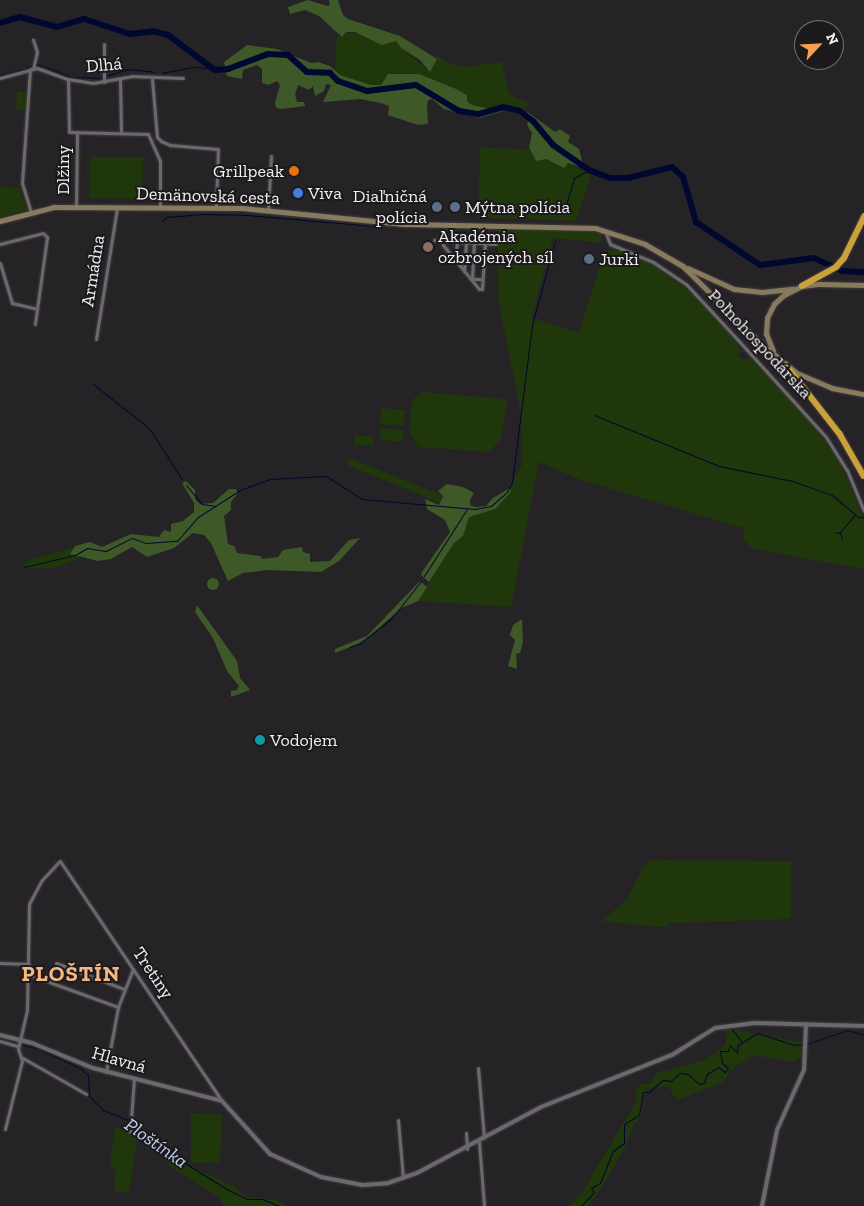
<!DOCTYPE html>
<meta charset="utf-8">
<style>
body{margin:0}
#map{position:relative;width:864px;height:1206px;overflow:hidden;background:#262327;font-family:"Zilla Slab",serif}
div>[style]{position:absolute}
.green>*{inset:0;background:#20360b}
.forest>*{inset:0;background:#3e5927}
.round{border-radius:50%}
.stream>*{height:1px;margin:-0.5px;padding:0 0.5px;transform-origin:0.5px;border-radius:0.5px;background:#000830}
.river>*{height:6px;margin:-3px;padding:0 3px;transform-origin:3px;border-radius:3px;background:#000830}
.roads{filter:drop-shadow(0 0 1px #413f42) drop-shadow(0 0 1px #413f42)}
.minor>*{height:3px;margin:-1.5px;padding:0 1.5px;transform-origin:1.5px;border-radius:1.5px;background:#6c696d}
.tertiary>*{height:4px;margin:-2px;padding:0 2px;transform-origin:2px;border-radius:2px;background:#6c696d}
.secondary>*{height:4.5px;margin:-2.25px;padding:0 2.25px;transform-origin:2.25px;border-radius:2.25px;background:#887a5d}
.motorway>*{height:5.5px;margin:-2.75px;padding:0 2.75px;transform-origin:2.75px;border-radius:2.75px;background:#cba139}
.dots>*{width:14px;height:14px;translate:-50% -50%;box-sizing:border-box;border:2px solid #1c1a1d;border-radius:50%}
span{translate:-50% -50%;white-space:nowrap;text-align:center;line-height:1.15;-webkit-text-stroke:4px #1c1a1d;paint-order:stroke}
.street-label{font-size:18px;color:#f2f0f3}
.poi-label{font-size:18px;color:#f2f0f3}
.right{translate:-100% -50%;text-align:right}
.left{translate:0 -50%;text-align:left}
.water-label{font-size:19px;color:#c4d4f1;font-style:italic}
.district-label{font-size:22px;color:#f5b782;font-weight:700;letter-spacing:1px}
.north{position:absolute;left:794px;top:20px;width:50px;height:50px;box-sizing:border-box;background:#1c1a1d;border:1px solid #727073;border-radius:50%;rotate:65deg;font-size:14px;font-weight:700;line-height:20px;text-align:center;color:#f2f0f3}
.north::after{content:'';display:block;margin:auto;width:18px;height:22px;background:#f8a04c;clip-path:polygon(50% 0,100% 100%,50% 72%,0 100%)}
</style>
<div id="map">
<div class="green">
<i style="clip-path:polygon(346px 32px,367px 36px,375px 42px,396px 40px,401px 48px,430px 72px,437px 59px,435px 55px,453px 65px,465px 67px,502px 62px,509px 94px,528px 103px,524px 111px,504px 106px,491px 109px,472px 105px,419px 74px,396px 73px,381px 85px,371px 85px,340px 75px,335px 70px,337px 35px,342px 37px)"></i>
<i style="clip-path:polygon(17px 92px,26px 92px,25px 110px,16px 110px)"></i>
<i style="clip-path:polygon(480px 147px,530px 150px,532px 155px,553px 163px,568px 163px,591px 175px,576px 221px,478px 218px)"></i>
<i style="clip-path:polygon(90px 157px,143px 157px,142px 199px,89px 198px)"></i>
<i style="clip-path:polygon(0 187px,19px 188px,27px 210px,0 217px)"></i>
<i style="clip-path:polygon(498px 226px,578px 229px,602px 233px,602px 243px,553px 238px,532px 318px,579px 333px,604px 253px,613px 249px,649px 262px,687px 289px,736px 341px,741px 352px,738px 355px,742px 359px,750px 358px,761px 368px,813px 425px,839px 461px,864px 519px,864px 569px,754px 549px,744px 541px,743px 528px,581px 480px,539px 462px,511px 607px,418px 601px,454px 543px,463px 536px,469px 515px,502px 501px,522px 465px,521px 413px,498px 298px)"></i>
<i style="clip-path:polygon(423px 392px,507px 399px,501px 438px,490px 452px,419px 447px,409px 432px,412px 400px)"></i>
<i style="clip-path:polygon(381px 408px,405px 410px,404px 426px,380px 424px)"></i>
<i style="clip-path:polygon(381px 428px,404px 430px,403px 442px,380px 440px)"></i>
<i style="clip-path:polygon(355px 435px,374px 437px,373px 446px,354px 445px)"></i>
<i style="clip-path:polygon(350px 458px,442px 495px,440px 503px,347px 465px)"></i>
<i style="clip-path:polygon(76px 547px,80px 558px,54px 568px,21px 569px,28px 560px)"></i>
<i style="clip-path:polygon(651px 860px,791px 861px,791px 919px,669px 923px,670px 926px,657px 927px,602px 921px,626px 900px,643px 867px)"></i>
<i style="clip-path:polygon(726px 1028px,804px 1043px,803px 1057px,793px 1062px,754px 1055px,732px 1069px,722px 1083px,677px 1100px,668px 1086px,646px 1091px,639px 1120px,634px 1124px,626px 1146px,597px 1195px,587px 1206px,569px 1206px,581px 1194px,636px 1102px,635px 1091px,641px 1084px,649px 1084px,657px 1073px,708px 1059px,726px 1044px)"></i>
<i style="clip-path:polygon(191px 1113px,222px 1114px,220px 1162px,191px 1163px)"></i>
<i style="clip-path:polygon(115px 1128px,138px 1132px,129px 1193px,114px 1191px,116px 1172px,110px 1164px)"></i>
<i style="clip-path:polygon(168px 1155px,235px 1187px,246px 1197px,276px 1200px,286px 1206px,224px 1206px,219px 1197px,171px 1167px,166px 1161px)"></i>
</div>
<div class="forest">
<i style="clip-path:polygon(308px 0,327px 6px,330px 5px,329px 0,338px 0,343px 15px,348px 19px,400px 36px,437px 59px,430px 72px,420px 60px,401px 48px,396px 41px,382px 45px,355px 32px,346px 32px,342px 37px,319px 16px,305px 10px,290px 14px,288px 7px)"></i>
<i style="clip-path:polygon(247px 45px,277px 49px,311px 63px,318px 62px,330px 66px,340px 75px,371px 85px,381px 85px,388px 74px,419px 74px,456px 89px,467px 95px,467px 101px,472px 105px,491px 109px,504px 106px,506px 110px,480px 118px,444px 109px,432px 99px,428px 100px,427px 106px,428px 124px,418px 125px,388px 115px,389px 106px,381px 103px,360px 99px,323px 102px,331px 85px,326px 84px,324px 91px,315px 96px,313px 86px,309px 90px,298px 85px,295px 95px,297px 102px,304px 102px,305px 106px,281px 109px,276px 108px,275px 103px,280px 85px,277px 81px,268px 85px,262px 83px,262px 69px,257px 65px,243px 70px,242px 79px,227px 76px,224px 62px)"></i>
<i style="clip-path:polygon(526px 111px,555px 132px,560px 129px,570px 136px,568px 142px,579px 149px,584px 168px,568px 163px,564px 168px,546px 159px,536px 161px,529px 147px,532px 133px,527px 125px,529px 116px)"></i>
<i style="clip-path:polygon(186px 481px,195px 490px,195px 499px,200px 504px,213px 503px,229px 489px,236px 489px,238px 493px,231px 502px,231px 510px,224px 516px,228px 544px,234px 546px,237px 553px,260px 556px,262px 559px,278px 557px,283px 550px,302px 547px,303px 552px,310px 554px,310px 562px,330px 561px,349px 540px,360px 538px,339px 561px,321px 572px,267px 570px,243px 573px,228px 581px,211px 543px,204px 535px,193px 533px,174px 548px,147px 557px,132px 547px,111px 559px,98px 561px,70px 554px,75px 546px,90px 542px,102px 547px,131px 534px,159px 537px,164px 530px,171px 532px,171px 524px,183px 521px,194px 512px,194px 503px,182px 483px)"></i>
<i style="clip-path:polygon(447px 484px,463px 487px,474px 493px,470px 500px,470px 505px,475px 507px,486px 506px,493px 498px,510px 488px,511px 492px,495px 509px,469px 517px,463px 536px,454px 543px,429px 582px,421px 575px,422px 572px,450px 532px,445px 520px,427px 509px,425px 499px,439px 505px,443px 496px,438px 491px)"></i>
<i class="round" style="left:207px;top:578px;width:12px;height:12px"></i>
<i style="clip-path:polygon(420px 581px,427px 587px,418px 601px,401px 608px,365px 641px,335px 653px,335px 649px,367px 636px)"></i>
<i style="clip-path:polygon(197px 605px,237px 661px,240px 678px,250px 690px,231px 697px,231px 691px,237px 690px,239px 686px,227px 671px,213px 638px,195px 612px)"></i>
<i style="clip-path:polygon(522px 619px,523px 642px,520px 653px,516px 654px,517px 669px,508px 666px,515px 640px,510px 635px,513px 625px)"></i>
</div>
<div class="stream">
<i style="left:26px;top:68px;width:10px;rotate:-29deg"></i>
<i style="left:35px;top:63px;width:40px;rotate:21deg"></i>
<i style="left:72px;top:77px;width:31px;rotate:2deg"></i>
<i style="left:162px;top:73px;width:31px;rotate:-11deg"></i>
<i style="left:192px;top:67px;width:17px;rotate:3deg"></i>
<i style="left:0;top:75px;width:23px;rotate:-15deg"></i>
<i style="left:106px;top:76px;width:22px;rotate:-18deg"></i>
<i style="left:127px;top:69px;width:27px;rotate:6deg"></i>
<i style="left:565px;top:208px;width:31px;rotate:-73deg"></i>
<i style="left:574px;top:178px;width:17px;rotate:-28deg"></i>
<i style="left:162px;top:221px;width:6px;rotate:-39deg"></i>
<i style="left:167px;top:217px;width:38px;rotate:-5deg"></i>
<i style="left:205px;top:214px;width:43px;rotate:1.3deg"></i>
<i style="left:248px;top:215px;width:127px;rotate:5deg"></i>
<i style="left:93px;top:384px;width:71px;rotate:38.2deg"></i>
<i style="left:149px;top:428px;width:61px;rotate:57.1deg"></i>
<i style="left:594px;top:415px;width:135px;rotate:22.2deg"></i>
<i style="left:719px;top:466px;width:75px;rotate:11.6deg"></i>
<i style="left:792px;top:481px;width:42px;rotate:19.3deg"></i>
<i style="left:832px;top:495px;width:34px;rotate:40deg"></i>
<i style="left:186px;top:485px;width:25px;rotate:50deg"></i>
<i style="left:202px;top:504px;width:14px;rotate:8deg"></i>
<i style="left:859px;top:517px;width:5px"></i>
<i style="left:835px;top:533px;width:5px;rotate:-11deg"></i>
<i style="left:840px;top:532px;width:23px;rotate:-49deg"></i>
<i style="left:840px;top:533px;width:6px;rotate:72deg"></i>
<i style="left:24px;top:567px;width:52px;rotate:-13.2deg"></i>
<i style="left:75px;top:555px;width:14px;rotate:-30deg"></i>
<i style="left:87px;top:548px;width:19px;rotate:9deg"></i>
<i style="left:106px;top:551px;width:29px;rotate:-27deg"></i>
<i style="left:132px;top:538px;width:15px;rotate:20deg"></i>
<i style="left:146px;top:543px;width:31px;rotate:-4deg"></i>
<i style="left:177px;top:541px;width:32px;rotate:-49deg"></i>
<i style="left:198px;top:517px;width:50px;rotate:-32.7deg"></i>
<i style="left:240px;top:490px;width:33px;rotate:-20deg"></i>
<i style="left:271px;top:479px;width:55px;rotate:-3.1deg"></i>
<i style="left:326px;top:476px;width:43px;rotate:32.6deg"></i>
<i style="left:362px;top:499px;width:113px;rotate:5.1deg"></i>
<i style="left:475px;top:509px;width:16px;rotate:-11deg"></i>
<i style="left:491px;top:506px;width:21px;rotate:-41deg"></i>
<i style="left:507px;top:492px;width:11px;rotate:-63deg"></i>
<i style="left:512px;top:482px;width:158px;rotate:-82.7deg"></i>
<i style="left:532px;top:325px;width:87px;rotate:-74.7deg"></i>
<i style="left:424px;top:576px;width:80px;rotate:-57.3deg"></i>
<i style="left:350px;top:647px;width:11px;rotate:-22deg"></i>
<i style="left:360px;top:643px;width:41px;rotate:-38deg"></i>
<i style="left:392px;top:618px;width:47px;rotate:-51.9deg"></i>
<i style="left:731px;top:1028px;width:18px;rotate:52deg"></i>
<i style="left:0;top:1039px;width:38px;rotate:14deg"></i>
<i style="left:37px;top:1048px;width:47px;rotate:24.9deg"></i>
<i style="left:80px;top:1068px;width:11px;rotate:41deg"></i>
<i style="left:88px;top:1075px;width:21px;rotate:87deg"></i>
<i style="left:89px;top:1096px;width:20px;rotate:45deg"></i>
<i style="left:103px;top:1110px;width:35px;rotate:22deg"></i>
<i style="left:135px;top:1123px;width:45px;rotate:41.4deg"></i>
<i style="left:169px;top:1153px;width:66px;rotate:32deg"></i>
<i style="left:225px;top:1188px;width:25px;rotate:27deg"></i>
<i style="left:247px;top:1199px;width:15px"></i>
<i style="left:262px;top:1199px;width:18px;rotate:22deg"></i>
<i style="left:807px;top:1044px;width:42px;rotate:-19.3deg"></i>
<i style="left:847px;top:1030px;width:18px;rotate:16deg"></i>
<i style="left:581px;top:1206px;width:19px;rotate:-47deg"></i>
<i style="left:594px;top:1192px;width:5px;rotate:-127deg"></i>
<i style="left:591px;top:1188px;width:10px;rotate:-29deg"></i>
<i style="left:600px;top:1183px;width:35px;rotate:-68deg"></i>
<i style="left:613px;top:1151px;width:14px;rotate:-36deg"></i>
<i style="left:624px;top:1143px;width:19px;rotate:-90deg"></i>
<i style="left:624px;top:1124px;width:17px;rotate:-31deg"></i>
<i style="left:639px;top:1115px;width:23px;rotate:-80deg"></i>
<i style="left:643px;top:1092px;width:6px"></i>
<i style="left:649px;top:1092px;width:18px;rotate:-41deg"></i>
<i style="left:663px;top:1080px;width:8px;rotate:7deg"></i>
<i style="left:671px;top:1081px;width:12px;rotate:-42deg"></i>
<i style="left:680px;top:1073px;width:8px;rotate:7deg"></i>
<i style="left:688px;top:1074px;width:15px;rotate:42deg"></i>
<i style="left:699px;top:1084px;width:5px;rotate:-11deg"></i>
<i style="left:704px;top:1083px;width:9px;rotate:-72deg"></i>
<i style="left:707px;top:1074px;width:13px;rotate:-32deg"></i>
<i style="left:718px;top:1067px;width:9px;rotate:36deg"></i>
<i style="left:725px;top:1072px;width:5px;rotate:-53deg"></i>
<i style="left:728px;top:1068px;width:8px;rotate:-140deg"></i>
<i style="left:722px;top:1063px;width:12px;rotate:-99deg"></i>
<i style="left:720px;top:1051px;width:8px"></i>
<i style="left:728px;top:1051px;width:6px;rotate:-72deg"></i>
<i style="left:730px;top:1045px;width:10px;rotate:45deg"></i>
<i style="left:737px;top:1052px;width:7px;rotate:-82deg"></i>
<i style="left:738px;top:1045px;width:22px;rotate:-32deg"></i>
<i style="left:757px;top:1033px;width:39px;rotate:18deg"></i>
<i style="left:794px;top:1045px;width:9px;rotate:-6deg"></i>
</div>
<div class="river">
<i style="left:0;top:23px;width:21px;rotate:-17deg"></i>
<i style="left:20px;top:17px;width:38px;rotate:15deg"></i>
<i style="left:57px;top:27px;width:28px;rotate:-17deg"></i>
<i style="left:84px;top:19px;width:48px;rotate:18.1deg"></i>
<i style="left:130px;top:34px;width:23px;rotate:-7deg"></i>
<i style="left:153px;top:31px;width:16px;rotate:15deg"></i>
<i style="left:168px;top:35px;width:59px;rotate:36.7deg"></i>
<i style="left:215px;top:70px;width:13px;rotate:-4deg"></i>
<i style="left:228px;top:69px;width:43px;rotate:-20.6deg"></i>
<i style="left:268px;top:54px;width:20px;rotate:3deg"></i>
<i style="left:288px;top:55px;width:25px;rotate:42deg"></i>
<i style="left:307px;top:72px;width:23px;rotate:2deg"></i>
<i style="left:330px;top:73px;width:11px;rotate:45deg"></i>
<i style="left:338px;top:81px;width:31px;rotate:19deg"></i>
<i style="left:367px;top:91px;width:49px;rotate:-7deg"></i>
<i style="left:416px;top:85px;width:50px;rotate:31.2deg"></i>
<i style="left:459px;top:111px;width:20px;rotate:9deg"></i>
<i style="left:479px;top:114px;width:25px;rotate:-16deg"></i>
<i style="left:503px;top:107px;width:17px;rotate:13deg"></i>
<i style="left:520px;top:111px;width:16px;rotate:38deg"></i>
<i style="left:533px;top:121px;width:31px;rotate:50deg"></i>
<i style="left:553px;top:145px;width:44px;rotate:34.8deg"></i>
<i style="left:589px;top:170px;width:22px;rotate:21deg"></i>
<i style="left:610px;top:178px;width:18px"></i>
<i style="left:628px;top:178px;width:45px;rotate:-14deg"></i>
<i style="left:672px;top:167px;width:15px;rotate:42deg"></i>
<i style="left:683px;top:177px;width:47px;rotate:73.9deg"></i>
<i style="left:696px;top:222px;width:77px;rotate:33.9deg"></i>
<i style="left:760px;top:265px;width:54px;rotate:-7.4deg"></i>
<i style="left:814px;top:258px;width:31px;rotate:25deg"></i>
<i style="left:842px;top:271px;width:22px;rotate:3deg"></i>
</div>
<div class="roads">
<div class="minor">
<i style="left:30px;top:69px;width:114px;rotate:94deg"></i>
<i style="left:22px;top:183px;width:30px;rotate:73deg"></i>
<i style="left:33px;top:69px;width:17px;rotate:-77deg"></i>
<i style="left:37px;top:52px;width:13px;rotate:-108deg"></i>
<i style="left:0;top:78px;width:38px;rotate:-15deg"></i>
<i style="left:37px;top:68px;width:33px;rotate:20deg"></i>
<i style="left:68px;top:79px;width:25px;rotate:9deg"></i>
<i style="left:93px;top:83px;width:39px;rotate:-10deg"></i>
<i style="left:131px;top:76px;width:52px;rotate:2.2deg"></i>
<i style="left:68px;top:79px;width:53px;rotate:88.9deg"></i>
<i style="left:69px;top:132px;width:79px;rotate:1.5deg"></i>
<i style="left:148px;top:134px;width:30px;rotate:66deg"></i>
<i style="left:160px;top:161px;width:46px;rotate:90deg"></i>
<i style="left:120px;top:79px;width:53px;rotate:88.9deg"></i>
<i style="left:152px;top:79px;width:58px;rotate:85.1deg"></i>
<i style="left:157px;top:137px;width:6px;rotate:45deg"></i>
<i style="left:161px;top:141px;width:10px;rotate:24deg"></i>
<i style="left:170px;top:145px;width:48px;rotate:4.8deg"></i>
<i style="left:218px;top:149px;width:58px;rotate:92deg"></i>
<i style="left:104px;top:82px;width:38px;rotate:-90deg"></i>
<i style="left:76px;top:207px;width:75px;rotate:-89.2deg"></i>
<i style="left:268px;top:210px;width:54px;rotate:-86.8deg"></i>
<i style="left:605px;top:231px;width:14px;rotate:69deg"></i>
<i style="left:610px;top:244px;width:47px;rotate:22.7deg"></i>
<i style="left:653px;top:262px;width:40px;rotate:34deg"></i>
<i style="left:686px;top:284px;width:76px;rotate:47.1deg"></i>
<i style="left:738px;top:340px;width:131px;rotate:47.8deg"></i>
<i style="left:826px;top:437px;width:39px;rotate:58deg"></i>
<i style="left:847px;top:470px;width:44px;rotate:67.5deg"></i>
<i style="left:434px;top:240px;width:62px;rotate:3.7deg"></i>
<i style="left:443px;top:240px;width:5px;rotate:90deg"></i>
<i style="left:443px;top:245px;width:57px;rotate:50.7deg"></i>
<i style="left:479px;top:289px;width:3px"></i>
<i style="left:482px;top:289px;width:46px;rotate:-86.3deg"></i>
<i style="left:0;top:244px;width:44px;rotate:-14.3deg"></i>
<i style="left:43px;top:233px;width:6px;rotate:45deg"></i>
<i style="left:47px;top:237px;width:88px;rotate:97.9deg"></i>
<i style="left:455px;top:261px;width:20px;rotate:-84deg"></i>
<i style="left:0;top:263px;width:42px;rotate:73.3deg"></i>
<i style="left:12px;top:303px;width:26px;rotate:13deg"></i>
<i style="left:464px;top:271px;width:29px;rotate:-86deg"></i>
<i style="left:471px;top:279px;width:11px"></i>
<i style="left:472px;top:279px;width:36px;rotate:-87deg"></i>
<i style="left:96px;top:339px;width:133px;rotate:-80.9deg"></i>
<i style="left:0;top:963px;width:29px;rotate:2deg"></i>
<i style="left:56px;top:963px;width:73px;rotate:20.9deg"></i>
<i style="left:30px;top:975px;width:94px;rotate:20deg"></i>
<i style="left:0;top:1041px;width:19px;rotate:16deg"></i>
<i style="left:21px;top:1057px;width:75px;rotate:29.6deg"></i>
<i style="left:478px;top:1068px;width:70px;rotate:85.1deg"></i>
<i style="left:106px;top:1072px;width:66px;rotate:-79.5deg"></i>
<i style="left:118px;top:1007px;width:41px;rotate:-68.5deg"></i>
<i style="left:398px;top:1120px;width:58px;rotate:85.1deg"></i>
<i style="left:5px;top:1129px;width:70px;rotate:-76deg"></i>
<i style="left:22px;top:1061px;width:13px;rotate:-108deg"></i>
<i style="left:18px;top:1049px;width:40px;rotate:-77deg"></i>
<i style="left:27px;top:1010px;width:106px;rotate:-88.9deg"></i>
<i style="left:29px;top:904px;width:27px;rotate:-62deg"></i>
<i style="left:42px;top:880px;width:26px;rotate:-47deg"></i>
<i style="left:60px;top:861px;width:290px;rotate:56deg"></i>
<i style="left:130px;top:1132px;width:53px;rotate:-85.7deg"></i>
<i style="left:466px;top:1133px;width:16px;rotate:86deg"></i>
<i style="left:479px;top:1142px;width:64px;rotate:85.5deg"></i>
</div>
<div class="tertiary">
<i style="left:0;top:1035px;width:33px;rotate:14deg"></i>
<i style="left:32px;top:1043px;width:66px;rotate:22.3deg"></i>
<i style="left:93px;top:1068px;width:133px;rotate:14.3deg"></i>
<i style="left:222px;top:1101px;width:72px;rotate:47.8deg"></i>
<i style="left:270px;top:1154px;width:56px;rotate:24.3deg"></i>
<i style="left:321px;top:1177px;width:42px;rotate:11deg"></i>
<i style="left:362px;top:1185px;width:26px;rotate:-4deg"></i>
<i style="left:388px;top:1183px;width:31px;rotate:-19deg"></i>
<i style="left:417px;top:1173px;width:140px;rotate:-28deg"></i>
<i style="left:541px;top:1107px;width:141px;rotate:-21.7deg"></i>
<i style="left:672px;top:1055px;width:51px;rotate:-32.1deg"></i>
<i style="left:715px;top:1028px;width:40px;rotate:-7.1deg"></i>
<i style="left:755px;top:1023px;width:109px;rotate:1.6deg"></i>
<i style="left:762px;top:1206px;width:77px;rotate:-78.8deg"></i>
<i style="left:777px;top:1130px;width:66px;rotate:-65.8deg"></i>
<i style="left:804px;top:1070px;width:46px;rotate:-87.5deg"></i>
</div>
<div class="secondary">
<i style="left:0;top:221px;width:56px;rotate:-14.5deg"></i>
<i style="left:54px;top:207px;width:188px;rotate:0.3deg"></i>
<i style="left:242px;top:208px;width:165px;rotate:5.6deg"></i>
<i style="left:406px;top:224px;width:189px;rotate:1.2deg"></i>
<i style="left:595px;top:228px;width:52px;rotate:17.7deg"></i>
<i style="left:645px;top:244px;width:44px;rotate:30.1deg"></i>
<i style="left:683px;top:266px;width:111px;rotate:44.6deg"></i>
<i style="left:762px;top:344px;width:45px;rotate:39.6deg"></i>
<i style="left:797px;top:373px;width:38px;rotate:23deg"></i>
<i style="left:832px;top:388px;width:33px;rotate:11deg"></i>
<i style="left:688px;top:268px;width:51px;rotate:24.5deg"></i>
<i style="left:734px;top:289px;width:28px;rotate:6deg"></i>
<i style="left:762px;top:292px;width:31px;rotate:-6deg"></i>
<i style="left:773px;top:351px;width:18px;rotate:-112deg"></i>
<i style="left:766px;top:334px;width:16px;rotate:-86deg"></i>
<i style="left:767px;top:318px;width:16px;rotate:-63deg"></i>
<i style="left:774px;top:304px;width:13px;rotate:-42deg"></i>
<i style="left:784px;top:295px;width:20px;rotate:-27deg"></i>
<i style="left:802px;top:286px;width:17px;rotate:-7deg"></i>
<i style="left:819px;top:284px;width:45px;rotate:1.3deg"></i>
</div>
<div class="motorway">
<i style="left:802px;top:286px;width:39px;rotate:-29deg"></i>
<i style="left:836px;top:267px;width:12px;rotate:-48deg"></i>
<i style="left:844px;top:258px;width:46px;rotate:-64deg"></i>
<i style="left:786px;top:365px;width:88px;rotate:52deg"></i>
<i style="left:840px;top:434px;width:48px;rotate:60.3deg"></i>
</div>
</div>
<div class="dots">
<i style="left:294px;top:171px;background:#e8710a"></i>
<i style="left:298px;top:193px;background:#3f7fe0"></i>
<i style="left:437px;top:207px;background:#5c6f8a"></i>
<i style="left:455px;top:207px;background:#5c6f8a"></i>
<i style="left:428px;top:247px;background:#8d6e63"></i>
<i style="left:589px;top:259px;background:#5c6f8a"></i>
<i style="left:260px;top:740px;background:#0f9aa8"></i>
</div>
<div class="street-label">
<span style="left:104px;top:65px;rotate:-5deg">Dlhá</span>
<span style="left:63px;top:170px;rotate:-90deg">Dlžiny</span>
<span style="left:208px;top:196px;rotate:2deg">Demänovská cesta</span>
<span style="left:93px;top:271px;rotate:-81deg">Armádna</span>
<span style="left:760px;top:344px;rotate:47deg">Poľnohospodárska</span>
<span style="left:153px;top:973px;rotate:56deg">Tretiny</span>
<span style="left:119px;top:1060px;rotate:16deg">Hlavná</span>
</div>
<div class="poi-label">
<span class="right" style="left:284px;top:171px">Grillpeak</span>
<span class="left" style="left:308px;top:193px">Viva</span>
<span class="right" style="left:427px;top:207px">Diaľničná<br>polícia</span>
<span class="left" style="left:465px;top:207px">Mýtna polícia</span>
<span class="left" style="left:438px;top:247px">Akadémia<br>ozbrojených síl</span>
<span class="left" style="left:599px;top:259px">Jurki</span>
<span class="left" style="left:270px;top:740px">Vodojem</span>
</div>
<div class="water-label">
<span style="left:156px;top:1143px;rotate:35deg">Ploštínka</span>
</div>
<div class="district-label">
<span style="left:71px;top:974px">PLOŠTÍN</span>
</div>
<div class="north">N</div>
</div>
